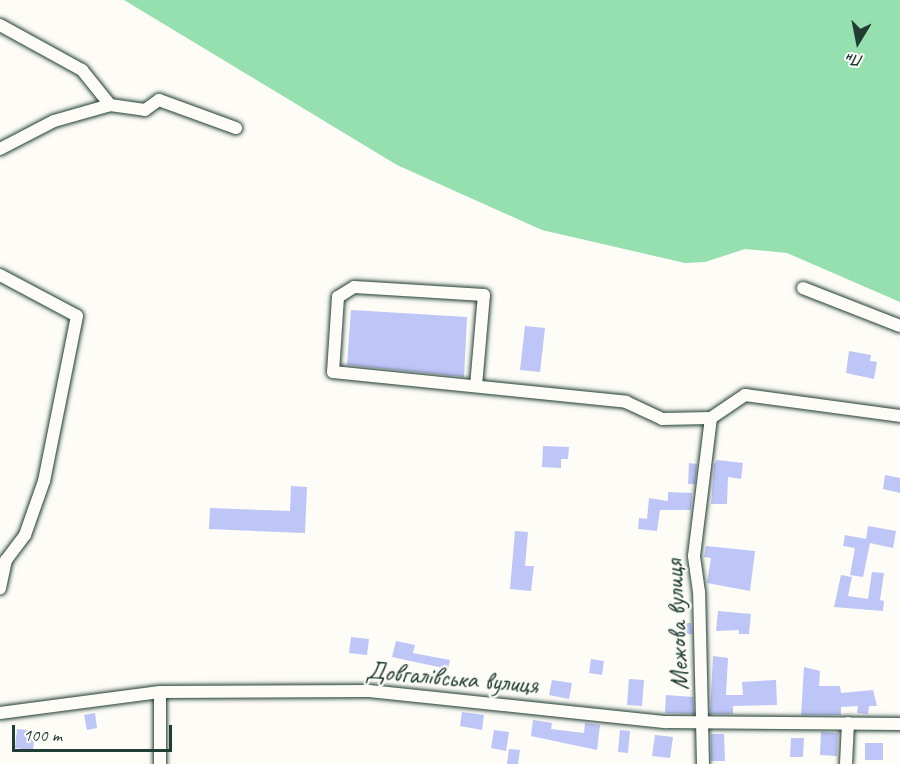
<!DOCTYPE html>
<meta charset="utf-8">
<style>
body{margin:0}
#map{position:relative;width:900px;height:764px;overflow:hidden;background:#fdfcf7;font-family:Caveat,sans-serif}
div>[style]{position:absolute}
.green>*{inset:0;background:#96dfae}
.building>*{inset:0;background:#bec5f7}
.roads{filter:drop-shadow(0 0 2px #1f3d34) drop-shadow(0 0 2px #1f3d34)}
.minor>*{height:12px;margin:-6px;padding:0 6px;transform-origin:6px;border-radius:6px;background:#fdfcf7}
span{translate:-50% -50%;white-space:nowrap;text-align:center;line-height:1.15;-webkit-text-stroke:4.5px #fdfcf7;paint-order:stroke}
.street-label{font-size:26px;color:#1f3d34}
.north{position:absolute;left:828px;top:12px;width:60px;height:60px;-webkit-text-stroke:4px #fdfcf7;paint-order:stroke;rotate:190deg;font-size:16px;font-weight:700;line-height:24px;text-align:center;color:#1f3d34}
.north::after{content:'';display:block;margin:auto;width:21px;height:27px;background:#1f3d34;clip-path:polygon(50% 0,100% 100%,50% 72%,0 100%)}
.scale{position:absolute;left:12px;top:725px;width:160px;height:27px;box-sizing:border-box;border:3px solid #1f3d34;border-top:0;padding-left:8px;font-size:18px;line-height:21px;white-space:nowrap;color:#1f3d34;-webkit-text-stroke:4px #fdfcf7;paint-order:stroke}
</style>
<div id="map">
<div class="green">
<i style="clip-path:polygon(124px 0,900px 0,900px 302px,787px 253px,745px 249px,705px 262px,685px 263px,542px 230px,397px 165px)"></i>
</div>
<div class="building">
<i style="clip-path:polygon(351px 310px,467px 317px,464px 377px,347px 365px)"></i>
<i style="clip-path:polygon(525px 326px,545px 328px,540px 372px,520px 370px)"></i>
<i style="clip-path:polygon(849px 351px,871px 355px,870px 361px,877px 362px,874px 379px,846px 373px)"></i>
<i style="clip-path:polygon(543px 446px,569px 447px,568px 459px,561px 459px,561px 468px,542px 467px)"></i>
<i style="clip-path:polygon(717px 460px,743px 463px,741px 479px,728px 477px,727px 504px,711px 504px,714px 465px)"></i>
<i style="clip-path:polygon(689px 463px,697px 464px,695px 484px,688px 484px)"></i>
<i style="clip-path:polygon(885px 475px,900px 478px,900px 493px,883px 489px)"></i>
<i style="clip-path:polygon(291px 486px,307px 487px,305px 533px,209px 529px,210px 508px,290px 511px)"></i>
<i style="clip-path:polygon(668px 492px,692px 493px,691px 510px,660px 510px,657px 531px,638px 529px,639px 518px,647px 519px,649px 498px,668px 501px)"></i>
<i style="clip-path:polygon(868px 526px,896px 531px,893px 548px,870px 543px,863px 577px,850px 575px,855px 548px,843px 546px,845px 535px,866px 539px)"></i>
<i style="clip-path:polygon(515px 531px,528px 532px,525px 566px,534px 566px,531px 591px,510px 589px)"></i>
<i style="clip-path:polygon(706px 546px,755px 551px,750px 591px,707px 583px,711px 558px,704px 557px)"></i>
<i style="clip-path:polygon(872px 572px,884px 573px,880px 600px,884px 601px,883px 611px,834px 607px,841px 575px,852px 577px,848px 596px,868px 599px)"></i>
<i style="clip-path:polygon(718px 611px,751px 614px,749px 634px,739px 634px,739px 630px,716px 631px)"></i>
<i style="clip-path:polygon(676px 623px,691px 623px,692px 634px,677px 635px)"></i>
<i style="clip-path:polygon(351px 637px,369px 639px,367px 655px,349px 653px)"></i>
<i style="clip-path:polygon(396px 641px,415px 645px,413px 653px,450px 660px,448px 669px,392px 657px)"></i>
<i style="clip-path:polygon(713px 656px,728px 658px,726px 695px,743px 695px,742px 682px,776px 680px,777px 705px,733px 706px,733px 714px,710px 714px)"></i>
<i style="clip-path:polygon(591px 659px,604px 661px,602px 675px,589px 673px)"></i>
<i style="clip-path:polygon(804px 667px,820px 671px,819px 686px,840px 686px,841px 693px,873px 690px,877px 706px,869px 706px,868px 714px,857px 713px,858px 706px,841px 707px,841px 715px,801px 715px)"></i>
<i style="clip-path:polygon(629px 679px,644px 680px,642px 706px,627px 705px)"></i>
<i style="clip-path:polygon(552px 680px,572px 683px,569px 699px,549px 695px)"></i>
<i style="clip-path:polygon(666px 695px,693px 697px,694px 714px,665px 713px)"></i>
<i style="clip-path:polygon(462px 712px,484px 715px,482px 730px,460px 726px)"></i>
<i style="clip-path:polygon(95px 713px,97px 728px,87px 730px,84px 715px)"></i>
<i style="clip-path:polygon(533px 720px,552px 723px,551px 729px,584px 733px,585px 723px,600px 725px,597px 750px,531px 736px)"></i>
<i style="clip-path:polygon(17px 729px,35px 731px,33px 750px,15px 748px)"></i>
<i style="clip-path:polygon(494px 730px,509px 732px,506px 751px,491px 748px)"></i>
<i style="clip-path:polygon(620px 730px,630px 731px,628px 753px,618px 752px)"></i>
<i style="clip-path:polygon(821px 732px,838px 733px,837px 756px,820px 755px)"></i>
<i style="clip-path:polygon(711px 734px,724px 734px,725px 761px,711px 761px)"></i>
<i style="clip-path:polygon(655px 735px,673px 737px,670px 758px,652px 756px)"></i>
<i style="clip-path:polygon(791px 738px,804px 738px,803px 757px,790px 757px)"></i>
<i style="clip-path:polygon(865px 743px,883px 743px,883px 760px,865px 760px)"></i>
<i style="clip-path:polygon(509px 749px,520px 750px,518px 764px,507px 764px)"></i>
</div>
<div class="roads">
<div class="minor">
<i style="left:0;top:25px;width:94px;rotate:28.8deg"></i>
<i style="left:82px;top:70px;width:45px;rotate:51.3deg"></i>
<i style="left:110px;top:105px;width:35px;rotate:8deg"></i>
<i style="left:145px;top:110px;width:17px;rotate:-36deg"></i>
<i style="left:159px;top:100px;width:82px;rotate:20deg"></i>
<i style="left:0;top:149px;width:61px;rotate:-27.4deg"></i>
<i style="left:54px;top:121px;width:58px;rotate:-15.9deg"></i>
<i style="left:0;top:275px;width:87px;rotate:28deg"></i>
<i style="left:77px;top:316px;width:168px;rotate:101.3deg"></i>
<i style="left:44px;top:481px;width:57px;rotate:109.4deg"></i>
<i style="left:25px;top:535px;width:31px;rotate:127deg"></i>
<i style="left:6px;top:560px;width:29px;rotate:102deg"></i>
<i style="left:803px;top:288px;width:104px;rotate:21.4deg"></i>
<i style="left:476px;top:386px;width:91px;rotate:-85deg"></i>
<i style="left:484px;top:295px;width:130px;rotate:-176.5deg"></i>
<i style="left:354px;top:287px;width:19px;rotate:148deg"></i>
<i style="left:338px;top:297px;width:75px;rotate:93.8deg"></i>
<i style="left:333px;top:372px;width:295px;rotate:5.8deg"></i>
<i style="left:626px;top:402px;width:40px;rotate:25deg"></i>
<i style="left:662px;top:419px;width:49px;rotate:-1.2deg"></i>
<i style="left:0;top:713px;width:161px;rotate:-7.5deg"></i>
<i style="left:160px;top:692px;width:209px;rotate:-0.3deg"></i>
<i style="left:369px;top:691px;width:299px;rotate:6deg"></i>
<i style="left:666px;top:722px;width:234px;rotate:0.5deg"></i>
<i style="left:160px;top:764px;width:72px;rotate:-90deg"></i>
<i style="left:703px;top:764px;width:172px;rotate:-91.3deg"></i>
<i style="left:699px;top:592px;width:36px;rotate:-98deg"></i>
<i style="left:694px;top:556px;width:139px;rotate:-83deg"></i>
<i style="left:711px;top:418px;width:41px;rotate:-34.1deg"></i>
<i style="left:745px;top:395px;width:156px;rotate:7.7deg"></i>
<i style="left:846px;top:764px;width:41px;rotate:-87.2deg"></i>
</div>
</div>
<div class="street-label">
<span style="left:677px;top:625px;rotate:-93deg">Межова вулиця</span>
<span style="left:452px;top:678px;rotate:5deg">Довгалівська вулиця</span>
</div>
<div class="north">Пн</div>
<div class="scale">100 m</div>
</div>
